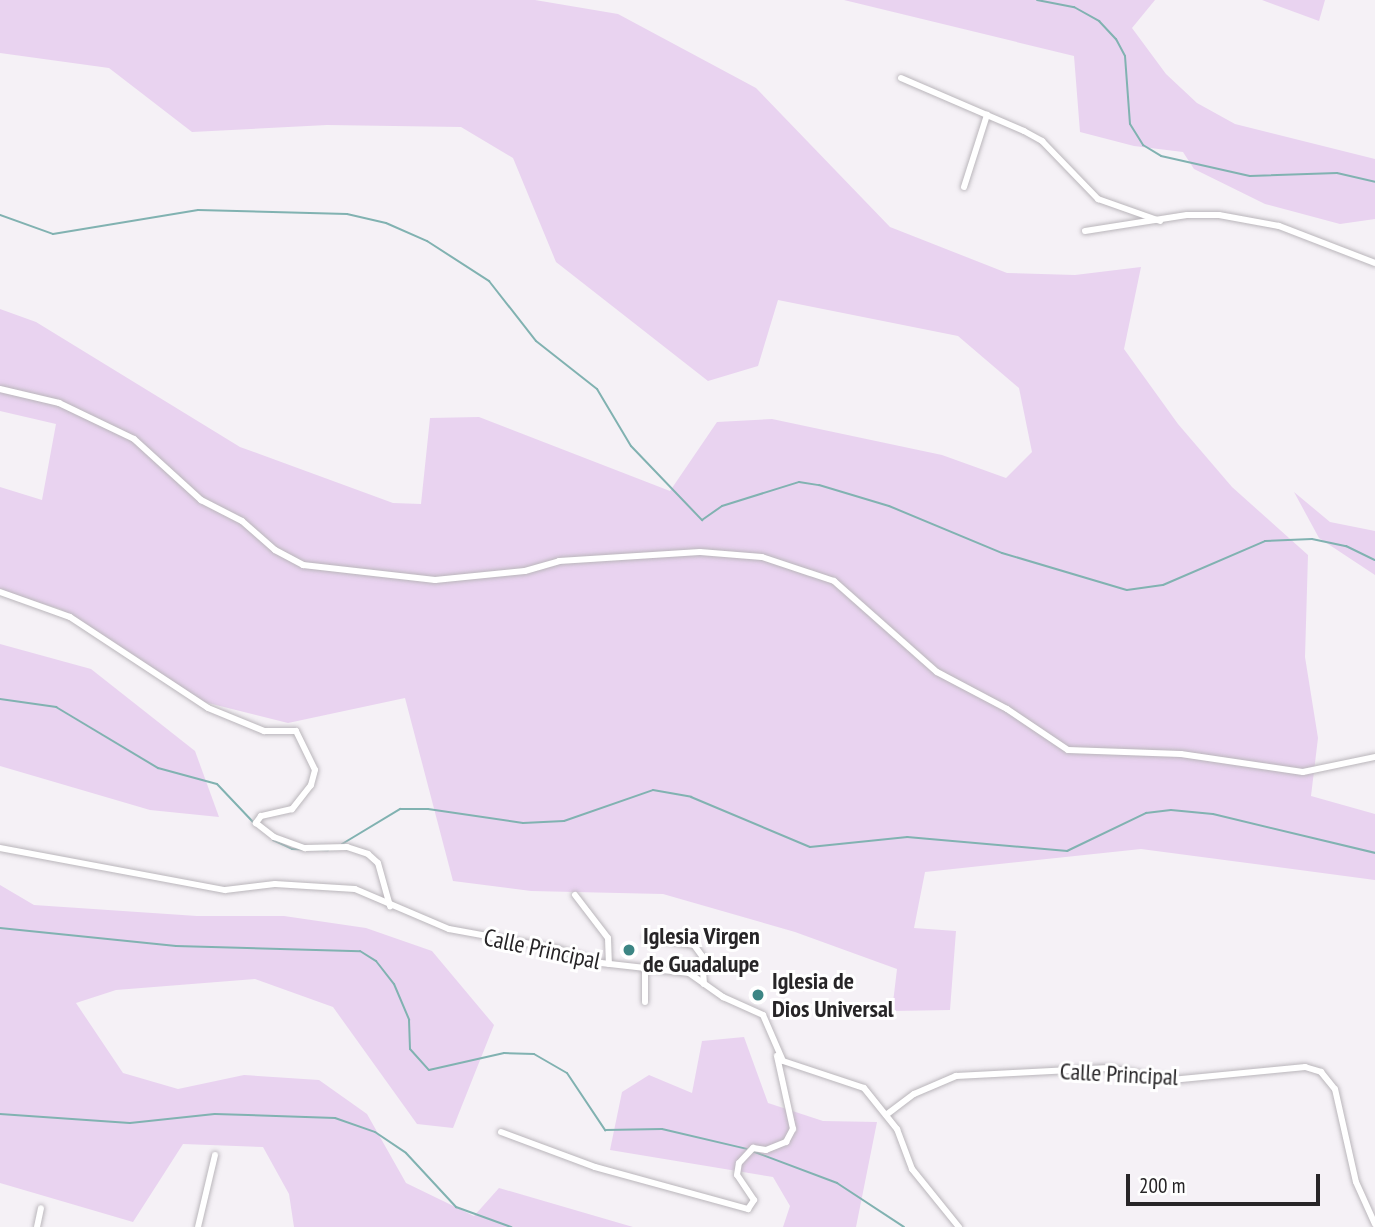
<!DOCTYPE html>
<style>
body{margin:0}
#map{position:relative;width:1375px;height:1227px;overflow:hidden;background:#f5f1f6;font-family:"PT Sans Narrow",sans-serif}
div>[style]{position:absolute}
.green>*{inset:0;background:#e9d3f0}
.stream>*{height:2px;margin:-1px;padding:0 1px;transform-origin:1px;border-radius:1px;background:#81b2b1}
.roads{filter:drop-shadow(0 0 2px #bab6bb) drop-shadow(0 0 2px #bab6bb)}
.minor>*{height:6px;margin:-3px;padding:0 3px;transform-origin:3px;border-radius:3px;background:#fff}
.dots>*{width:19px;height:19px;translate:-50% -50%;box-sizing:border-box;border:4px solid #fff;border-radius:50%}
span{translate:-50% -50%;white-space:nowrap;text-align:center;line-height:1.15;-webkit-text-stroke:6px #fff;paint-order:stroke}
.poi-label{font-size:24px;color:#272527;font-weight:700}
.left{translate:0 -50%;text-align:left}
.street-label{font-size:24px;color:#272527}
.scale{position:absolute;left:1126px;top:1174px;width:194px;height:32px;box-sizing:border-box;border:4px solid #272527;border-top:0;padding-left:9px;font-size:21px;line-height:24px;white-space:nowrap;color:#272527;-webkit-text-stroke:5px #fff;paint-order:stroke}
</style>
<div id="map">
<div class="green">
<i style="clip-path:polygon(0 0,535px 0,618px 14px,756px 88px,890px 227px,1007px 273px,1075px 275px,1141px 267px,1124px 349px,1178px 424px,1232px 487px,1308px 555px,1305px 657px,1318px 738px,1311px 796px,1375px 814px,1375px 880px,1141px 849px,925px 872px,914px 928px,956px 931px,950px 1010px,892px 1011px,897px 969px,795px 932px,663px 894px,531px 891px,453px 881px,405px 698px,288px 723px,204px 702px,60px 609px,0 591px,0 487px,42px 500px,56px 424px,0 411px,0 309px,36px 322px,240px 447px,393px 503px,421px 504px,430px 418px,479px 417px,670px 491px,717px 422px,772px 419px,942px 455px,1006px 478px,1032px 452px,1019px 388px,958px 336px,778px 300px,758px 366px,708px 381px,556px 262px,513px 158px,461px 127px,327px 125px,192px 132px,109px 68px,0 53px)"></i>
<i style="clip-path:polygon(844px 0,1155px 0,1132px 28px,1166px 74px,1197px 103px,1235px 124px,1375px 159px,1375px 219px,1340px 224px,1265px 204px,1194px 169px,1183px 152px,1134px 146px,1080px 132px,1074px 56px)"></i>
<i style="clip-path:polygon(1262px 0,1325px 0,1319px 21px)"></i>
<i style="clip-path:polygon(1294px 492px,1330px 522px,1375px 531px,1375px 575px,1319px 538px)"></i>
<i style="clip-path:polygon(0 644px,91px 669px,195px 751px,219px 817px,150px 810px,0 766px)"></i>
<i style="clip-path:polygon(0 885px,34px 905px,197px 916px,284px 916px,366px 928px,432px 951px,494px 1025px,453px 1128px,417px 1124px,333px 1007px,255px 979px,116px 990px,76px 1003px,123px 1073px,178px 1089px,244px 1075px,319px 1080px,367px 1114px,406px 1183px,474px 1216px,499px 1188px,633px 1227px,294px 1227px,289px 1194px,263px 1147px,183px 1144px,133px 1222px,0 1183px)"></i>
<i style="clip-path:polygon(744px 1037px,768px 1103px,823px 1121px,877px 1122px,856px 1227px,783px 1227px,790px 1206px,773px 1177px,610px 1150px,622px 1092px,649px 1075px,692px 1093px,702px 1041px)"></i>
</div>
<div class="stream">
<i style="left:1037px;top:0;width:38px;rotate:11deg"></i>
<i style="left:1074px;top:7px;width:29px;rotate:29deg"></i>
<i style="left:1099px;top:21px;width:25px;rotate:47deg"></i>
<i style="left:1116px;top:39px;width:19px;rotate:62deg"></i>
<i style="left:1125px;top:56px;width:68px;rotate:85.8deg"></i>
<i style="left:1130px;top:124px;width:25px;rotate:58deg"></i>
<i style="left:1143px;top:145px;width:21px;rotate:31deg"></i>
<i style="left:1161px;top:156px;width:91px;rotate:12.7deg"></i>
<i style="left:1250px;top:176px;width:87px;rotate:-2deg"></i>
<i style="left:1337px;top:173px;width:39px;rotate:13deg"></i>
<i style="left:0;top:215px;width:56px;rotate:19.7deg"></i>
<i style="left:53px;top:234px;width:147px;rotate:-9.4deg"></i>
<i style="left:198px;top:210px;width:149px;rotate:1.5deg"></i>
<i style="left:347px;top:214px;width:40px;rotate:13deg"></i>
<i style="left:386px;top:223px;width:45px;rotate:23.7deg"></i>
<i style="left:427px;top:241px;width:74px;rotate:32.8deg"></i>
<i style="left:489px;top:281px;width:76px;rotate:51.9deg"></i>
<i style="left:536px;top:341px;width:78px;rotate:38.2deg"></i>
<i style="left:597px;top:389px;width:66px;rotate:59.2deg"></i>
<i style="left:631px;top:446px;width:103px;rotate:46.2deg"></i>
<i style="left:702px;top:520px;width:24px;rotate:-35deg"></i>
<i style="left:722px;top:506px;width:81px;rotate:-17.3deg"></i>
<i style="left:799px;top:482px;width:20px;rotate:9deg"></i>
<i style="left:819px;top:485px;width:73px;rotate:16.7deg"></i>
<i style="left:889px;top:506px;width:122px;rotate:22.6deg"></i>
<i style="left:1002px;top:553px;width:130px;rotate:16.5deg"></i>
<i style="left:1127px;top:590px;width:36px;rotate:-8deg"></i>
<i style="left:1163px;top:585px;width:111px;rotate:-23.3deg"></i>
<i style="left:1265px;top:541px;width:47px;rotate:-2.4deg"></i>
<i style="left:1312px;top:539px;width:35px;rotate:12deg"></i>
<i style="left:1346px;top:546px;width:32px;rotate:26deg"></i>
<i style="left:0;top:699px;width:57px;rotate:8.1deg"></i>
<i style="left:56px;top:707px;width:119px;rotate:30.9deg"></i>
<i style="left:158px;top:768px;width:61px;rotate:15.2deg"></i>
<i style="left:217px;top:784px;width:52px;rotate:46.5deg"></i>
<i style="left:273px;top:840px;width:21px;rotate:25deg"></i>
<i style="left:292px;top:849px;width:36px;rotate:2deg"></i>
<i style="left:342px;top:844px;width:68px;rotate:-31.1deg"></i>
<i style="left:400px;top:809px;width:28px"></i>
<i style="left:428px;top:809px;width:96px;rotate:8.4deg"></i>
<i style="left:523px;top:823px;width:41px;rotate:-2.8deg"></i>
<i style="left:564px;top:821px;width:94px;rotate:-19.2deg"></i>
<i style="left:653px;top:790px;width:39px;rotate:10deg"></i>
<i style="left:691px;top:797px;width:129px;rotate:22.8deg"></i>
<i style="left:810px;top:847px;width:98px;rotate:-5.9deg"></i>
<i style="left:907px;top:837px;width:161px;rotate:5deg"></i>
<i style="left:1067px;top:851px;width:88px;rotate:-25.7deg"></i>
<i style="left:1146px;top:813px;width:25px;rotate:-7deg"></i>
<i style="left:1171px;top:810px;width:42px;rotate:5.4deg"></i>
<i style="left:1213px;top:814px;width:167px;rotate:13.5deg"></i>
<i style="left:0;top:928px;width:177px;rotate:5.8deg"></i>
<i style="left:176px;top:946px;width:184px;rotate:1.6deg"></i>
<i style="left:360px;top:951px;width:19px;rotate:32deg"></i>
<i style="left:376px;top:961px;width:29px;rotate:52deg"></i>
<i style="left:394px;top:984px;width:39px;rotate:67deg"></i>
<i style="left:409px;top:1020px;width:29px;rotate:88deg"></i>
<i style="left:410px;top:1049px;width:28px;rotate:48deg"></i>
<i style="left:429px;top:1070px;width:77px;rotate:-12.8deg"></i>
<i style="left:504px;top:1053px;width:30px;rotate:2deg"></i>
<i style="left:534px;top:1054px;width:38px;rotate:30deg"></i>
<i style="left:567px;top:1073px;width:69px;rotate:56.3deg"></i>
<i style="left:605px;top:1130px;width:57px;rotate:-1deg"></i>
<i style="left:662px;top:1129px;width:87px;rotate:13.2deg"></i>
<i style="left:0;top:1114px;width:130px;rotate:4deg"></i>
<i style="left:130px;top:1123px;width:85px;rotate:-6deg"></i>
<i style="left:215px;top:1114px;width:120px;rotate:1.9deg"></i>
<i style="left:335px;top:1118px;width:42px;rotate:19.3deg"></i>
<i style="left:375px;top:1132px;width:37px;rotate:34deg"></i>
<i style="left:406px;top:1153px;width:74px;rotate:47.2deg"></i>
<i style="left:456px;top:1207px;width:59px;rotate:20deg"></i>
<i style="left:752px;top:1151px;width:91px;rotate:20.6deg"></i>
<i style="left:837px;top:1183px;width:80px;rotate:33.3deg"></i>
</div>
<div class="roads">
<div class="minor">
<i style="left:901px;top:78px;width:134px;rotate:23.3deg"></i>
<i style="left:1024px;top:131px;width:21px;rotate:29deg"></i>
<i style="left:1042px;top:141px;width:81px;rotate:46deg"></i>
<i style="left:1098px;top:199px;width:66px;rotate:19.5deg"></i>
<i style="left:964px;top:187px;width:76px;rotate:-72.3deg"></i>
<i style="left:1085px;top:231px;width:103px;rotate:-8.9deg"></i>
<i style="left:1187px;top:215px;width:32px"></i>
<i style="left:1219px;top:215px;width:61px;rotate:10.4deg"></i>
<i style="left:1279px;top:226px;width:103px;rotate:21.1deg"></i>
<i style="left:0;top:389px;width:61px;rotate:13.3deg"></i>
<i style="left:59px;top:403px;width:83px;rotate:25.6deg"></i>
<i style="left:134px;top:439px;width:91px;rotate:42.3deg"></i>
<i style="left:201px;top:500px;width:46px;rotate:27.1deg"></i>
<i style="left:242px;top:521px;width:44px;rotate:41.3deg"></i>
<i style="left:275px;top:550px;width:32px;rotate:28deg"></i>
<i style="left:303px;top:565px;width:133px;rotate:6.5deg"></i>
<i style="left:435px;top:580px;width:90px;rotate:-5.7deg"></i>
<i style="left:525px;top:571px;width:35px;rotate:-16deg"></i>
<i style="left:559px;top:561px;width:141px;rotate:-3.7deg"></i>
<i style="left:700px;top:552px;width:62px;rotate:4.6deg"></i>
<i style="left:762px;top:557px;width:76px;rotate:18.4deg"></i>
<i style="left:834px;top:581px;width:137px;rotate:41.5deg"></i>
<i style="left:937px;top:672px;width:79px;rotate:27.9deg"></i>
<i style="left:1007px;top:709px;width:73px;rotate:33.9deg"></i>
<i style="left:1068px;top:750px;width:113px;rotate:2deg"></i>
<i style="left:1181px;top:754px;width:123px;rotate:8.4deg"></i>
<i style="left:1303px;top:772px;width:74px;rotate:-11.8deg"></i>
<i style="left:0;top:592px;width:74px;rotate:19.7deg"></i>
<i style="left:70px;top:617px;width:165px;rotate:33.4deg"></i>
<i style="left:208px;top:708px;width:61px;rotate:22.3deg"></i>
<i style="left:264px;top:731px;width:32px"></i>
<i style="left:296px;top:731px;width:43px;rotate:64deg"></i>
<i style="left:315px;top:770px;width:16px;rotate:105deg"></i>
<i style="left:311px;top:785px;width:31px;rotate:128deg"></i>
<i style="left:292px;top:809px;width:32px;rotate:167deg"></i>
<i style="left:261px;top:816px;width:9px;rotate:126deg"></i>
<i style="left:256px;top:823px;width:23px;rotate:38deg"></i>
<i style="left:274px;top:837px;width:33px;rotate:20deg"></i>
<i style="left:305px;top:848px;width:42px;rotate:-1.4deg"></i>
<i style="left:347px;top:847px;width:22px;rotate:18deg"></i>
<i style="left:368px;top:854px;width:13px;rotate:42deg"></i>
<i style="left:378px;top:863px;width:45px;rotate:74.4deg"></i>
<i style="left:0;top:848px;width:229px;rotate:10.6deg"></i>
<i style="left:225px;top:890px;width:50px;rotate:-6.8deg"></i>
<i style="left:275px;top:884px;width:80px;rotate:3.6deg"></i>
<i style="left:355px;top:889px;width:102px;rotate:23.1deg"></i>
<i style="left:449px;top:929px;width:111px;rotate:10.4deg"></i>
<i style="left:558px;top:949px;width:45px;rotate:18deg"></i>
<i style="left:601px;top:963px;width:89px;rotate:6.5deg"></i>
<i style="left:689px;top:973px;width:42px;rotate:35.2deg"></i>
<i style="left:723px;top:997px;width:44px;rotate:24.2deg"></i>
<i style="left:763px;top:1015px;width:50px;rotate:66.5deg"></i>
<i style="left:783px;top:1061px;width:85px;rotate:18.4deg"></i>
<i style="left:864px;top:1088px;width:53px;rotate:51.2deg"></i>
<i style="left:897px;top:1129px;width:43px;rotate:69.4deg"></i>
<i style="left:912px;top:1169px;width:75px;rotate:51deg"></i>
<i style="left:575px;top:895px;width:54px;rotate:52.5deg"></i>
<i style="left:608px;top:938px;width:26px;rotate:88deg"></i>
<i style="left:646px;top:937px;width:49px;rotate:9.5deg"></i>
<i style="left:694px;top:945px;width:14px;rotate:54deg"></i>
<i style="left:702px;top:956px;width:28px;rotate:86deg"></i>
<i style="left:645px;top:1002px;width:33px;rotate:-90deg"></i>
<i style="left:886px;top:1115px;width:35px;rotate:-37deg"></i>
<i style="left:914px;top:1094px;width:46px;rotate:-23.2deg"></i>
<i style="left:956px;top:1076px;width:153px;rotate:-3deg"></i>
<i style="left:1109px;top:1068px;width:63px;rotate:11deg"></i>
<i style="left:1171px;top:1080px;width:135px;rotate:-5.5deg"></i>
<i style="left:1305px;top:1067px;width:17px;rotate:17deg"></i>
<i style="left:1321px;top:1072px;width:22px;rotate:51deg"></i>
<i style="left:1335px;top:1089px;width:95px;rotate:77.3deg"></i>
<i style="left:1356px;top:1182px;width:46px;rotate:65.7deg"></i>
<i style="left:501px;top:1132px;width:100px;rotate:20.4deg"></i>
<i style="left:595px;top:1167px;width:159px;rotate:15.4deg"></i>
<i style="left:748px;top:1209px;width:11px;rotate:-56deg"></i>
<i style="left:754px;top:1200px;width:30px;rotate:-124deg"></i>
<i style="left:737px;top:1175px;width:12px;rotate:-81deg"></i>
<i style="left:739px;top:1163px;width:21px;rotate:-47deg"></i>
<i style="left:753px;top:1148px;width:13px;rotate:9deg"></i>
<i style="left:766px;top:1150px;width:22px;rotate:-22deg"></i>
<i style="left:786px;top:1142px;width:15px;rotate:-62deg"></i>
<i style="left:793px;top:1129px;width:75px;rotate:-102.4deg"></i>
<i style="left:37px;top:1227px;width:19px;rotate:-78deg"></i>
<i style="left:198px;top:1227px;width:74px;rotate:-76.7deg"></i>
</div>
</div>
<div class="dots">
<i style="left:629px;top:950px;background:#3c8584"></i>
<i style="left:758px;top:995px;background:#3c8584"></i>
</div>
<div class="poi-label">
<span class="left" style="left:643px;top:950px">Iglesia Virgen<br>de Guadalupe</span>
<span class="left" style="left:772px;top:995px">Iglesia de<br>Dios Universal</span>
</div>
<div class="street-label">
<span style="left:542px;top:949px;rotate:12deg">Calle Principal</span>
<span style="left:1119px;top:1074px;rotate:3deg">Calle Principal</span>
</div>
<div class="scale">200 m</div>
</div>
